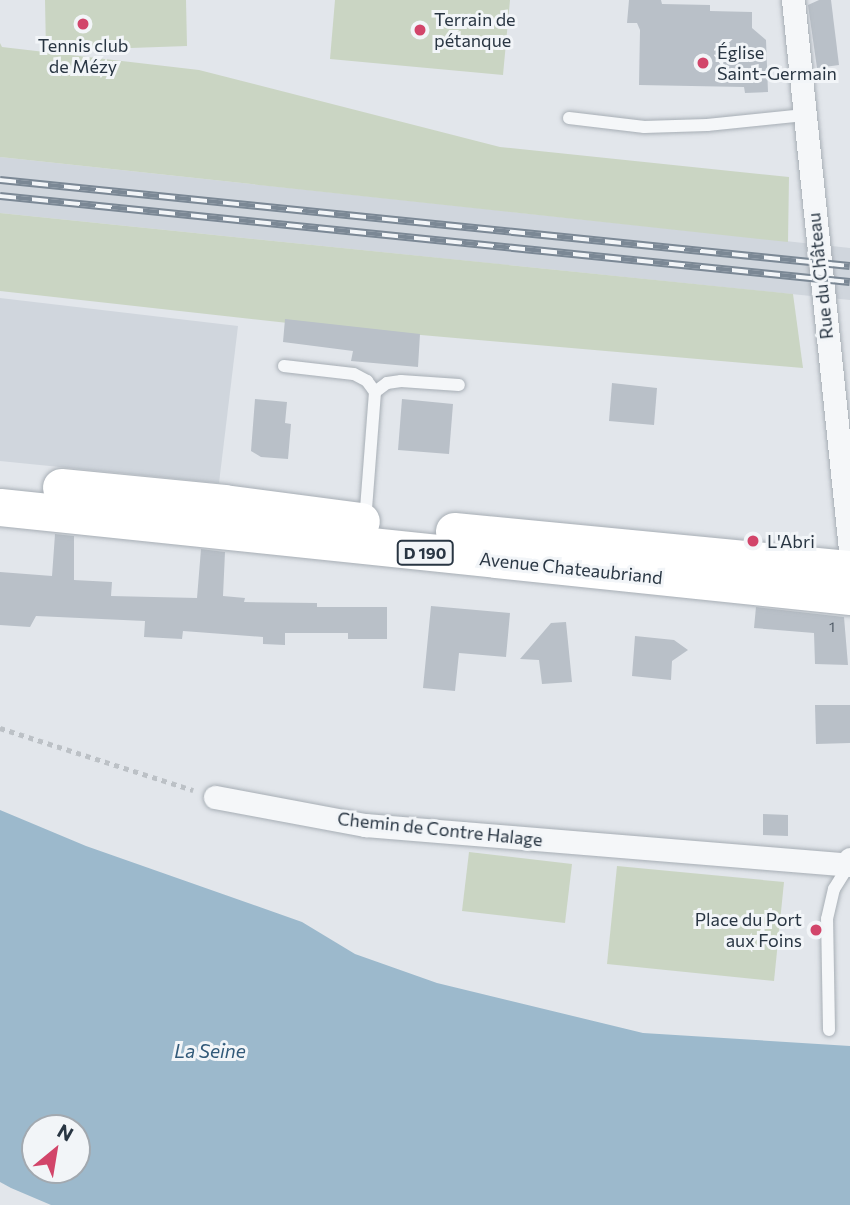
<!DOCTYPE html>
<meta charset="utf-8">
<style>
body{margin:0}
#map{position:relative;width:850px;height:1205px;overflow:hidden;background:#e2e6eb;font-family:Commissioner,sans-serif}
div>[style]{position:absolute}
.built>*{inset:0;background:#d0d6dd}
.green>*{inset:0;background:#cad5c3}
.water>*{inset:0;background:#9cb9cc}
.building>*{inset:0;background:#b9c0c8}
.path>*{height:4.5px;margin-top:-2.25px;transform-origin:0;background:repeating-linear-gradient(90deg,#bcc1c6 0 5px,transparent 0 10px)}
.roads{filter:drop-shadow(0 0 2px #a7aeb5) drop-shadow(0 0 2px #a7aeb5)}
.lane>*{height:12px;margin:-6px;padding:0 6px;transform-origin:6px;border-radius:6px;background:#f5f7f9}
.street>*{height:23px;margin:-11.5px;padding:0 11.5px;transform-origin:11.5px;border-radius:11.5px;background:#f5f7f9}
.primary>*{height:37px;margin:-18.5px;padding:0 18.5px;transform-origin:18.5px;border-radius:18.5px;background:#fff}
.rail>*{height:8px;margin-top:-4px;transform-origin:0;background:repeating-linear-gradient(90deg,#f2f5f8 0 16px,#7b8895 0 32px);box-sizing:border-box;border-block:2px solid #7b8895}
.dots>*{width:19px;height:19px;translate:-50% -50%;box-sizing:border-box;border:4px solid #f2f5f8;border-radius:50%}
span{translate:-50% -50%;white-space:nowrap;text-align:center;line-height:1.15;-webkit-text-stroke:6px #f2f5f8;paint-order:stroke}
.number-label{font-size:14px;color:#4d5864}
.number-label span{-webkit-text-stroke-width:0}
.shield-label span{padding:2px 5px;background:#f2f5f8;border:2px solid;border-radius:5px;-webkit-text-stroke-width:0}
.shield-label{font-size:16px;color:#293643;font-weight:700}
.poi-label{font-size:18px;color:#293643}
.left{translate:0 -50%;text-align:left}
.right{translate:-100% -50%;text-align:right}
.street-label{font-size:18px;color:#293643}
.water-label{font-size:19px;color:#325a79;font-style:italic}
.north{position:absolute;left:21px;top:1114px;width:70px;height:70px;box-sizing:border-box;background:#f2f5f8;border:2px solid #a2a9b0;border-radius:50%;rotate:30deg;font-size:19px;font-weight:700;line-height:28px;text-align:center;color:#293643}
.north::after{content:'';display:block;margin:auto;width:24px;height:32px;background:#d2456a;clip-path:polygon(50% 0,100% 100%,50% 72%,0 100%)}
</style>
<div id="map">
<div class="built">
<i style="clip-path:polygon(0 157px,850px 248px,850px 300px,0 213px)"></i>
<i style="clip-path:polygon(0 298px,238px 326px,219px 483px,0 461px)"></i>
</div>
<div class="green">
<i style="clip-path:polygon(45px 0,186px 0,187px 46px,46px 51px)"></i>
<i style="clip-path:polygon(335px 0,510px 0,503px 75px,330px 59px)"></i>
<i style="clip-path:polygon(0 43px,2px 47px,199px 70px,500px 147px,789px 177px,788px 242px,0 157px)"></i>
<i style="clip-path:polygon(0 213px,793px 294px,803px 368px,306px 325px,0 291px)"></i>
<i style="clip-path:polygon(469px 852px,572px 864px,565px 923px,462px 911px)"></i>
<i style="clip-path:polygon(617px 866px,784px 882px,774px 981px,607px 964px)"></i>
</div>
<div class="water">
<i style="clip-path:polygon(evenodd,0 810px,86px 846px,302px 922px,355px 954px,437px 983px,643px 1033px,850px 1046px,850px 1205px,51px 1205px,11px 1188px,0 1182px,0 810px,35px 1128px,77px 1128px,77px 1170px,35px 1170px,35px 1128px)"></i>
</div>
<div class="building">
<i style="clip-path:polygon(629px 0,661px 0,662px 4px,710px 5px,710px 11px,752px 12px,752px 28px,766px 40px,768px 92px,745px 93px,744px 87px,639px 85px,640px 30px,637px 23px,627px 23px)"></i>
<i style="clip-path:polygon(819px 0,831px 0,839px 65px,817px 68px,808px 5px)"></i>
<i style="clip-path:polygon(285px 319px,420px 334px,418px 367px,351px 361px,353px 351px,283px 342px)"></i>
<i style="clip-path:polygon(612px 383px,657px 388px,654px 425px,609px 421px)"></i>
<i style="clip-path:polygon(255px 399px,287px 402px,285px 423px,291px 424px,288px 459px,261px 457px,251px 451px)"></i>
<i style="clip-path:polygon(402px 399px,453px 404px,449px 454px,398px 450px)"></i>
<i style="clip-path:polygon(55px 534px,74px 536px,74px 580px,112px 582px,111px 596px,197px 598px,201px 549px,225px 552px,223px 596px,245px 598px,244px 602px,317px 603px,317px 607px,387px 607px,387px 639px,348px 639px,348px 633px,285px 633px,285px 645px,263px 644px,263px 637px,183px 631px,182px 639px,144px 637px,145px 621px,36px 616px,30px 627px,0 625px,0 572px,52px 576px)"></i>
<i style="clip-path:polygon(431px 606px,510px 613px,506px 657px,459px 653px,455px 691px,423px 688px)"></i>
<i style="clip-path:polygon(756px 607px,844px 617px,848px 665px,815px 664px,814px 633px,754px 628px)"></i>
<i style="clip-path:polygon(566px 622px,572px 682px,542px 684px,539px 660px,520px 659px,551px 623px)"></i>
<i style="clip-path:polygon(635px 636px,674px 640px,688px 650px,672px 661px,671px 680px,632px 676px)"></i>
<i style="clip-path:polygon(815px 705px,850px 705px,850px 743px,816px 744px)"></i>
<i style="clip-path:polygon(763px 814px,788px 815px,788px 836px,763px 835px)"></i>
</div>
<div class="path">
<i style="left:0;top:728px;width:203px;rotate:17.8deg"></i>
</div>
<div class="roads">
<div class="lane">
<i style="left:569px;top:118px;width:76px;rotate:6.8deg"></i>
<i style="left:644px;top:127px;width:63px;rotate:-1.8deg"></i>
<i style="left:707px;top:125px;width:98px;rotate:-5.9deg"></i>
<i style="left:284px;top:366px;width:70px;rotate:6.5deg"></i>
<i style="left:354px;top:374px;width:15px;rotate:28deg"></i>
<i style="left:367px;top:381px;width:14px;rotate:54deg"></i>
<i style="left:375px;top:392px;width:129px;rotate:94.4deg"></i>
<i style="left:375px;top:392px;width:15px;rotate:-37deg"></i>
<i style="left:387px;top:383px;width:14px;rotate:-8deg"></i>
<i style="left:401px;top:381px;width:58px;rotate:3.9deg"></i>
<i style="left:829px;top:1030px;width:111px;rotate:-91deg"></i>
<i style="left:827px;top:919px;width:31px;rotate:-77deg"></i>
<i style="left:834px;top:889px;width:28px;rotate:-58deg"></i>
</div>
<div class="street">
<i style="left:793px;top:0;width:553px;rotate:84.08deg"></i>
<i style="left:215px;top:797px;width:153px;rotate:10.6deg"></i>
<i style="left:365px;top:825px;width:486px;rotate:4.7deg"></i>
<i style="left:849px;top:865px;width:6px;rotate:-81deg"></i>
</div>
<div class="primary">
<i style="left:61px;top:487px;width:164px;rotate:5.6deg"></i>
<i style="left:224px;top:503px;width:138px;rotate:7.5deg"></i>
<i style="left:0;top:507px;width:855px;rotate:5.98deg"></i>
<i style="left:454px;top:531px;width:398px;rotate:5.5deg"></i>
</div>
</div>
<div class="rail">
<i style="left:0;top:180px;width:854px;rotate:5.78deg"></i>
<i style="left:0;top:196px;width:854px;rotate:5.78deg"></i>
</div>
<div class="dots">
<i style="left:83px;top:24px;background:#d2456a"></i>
<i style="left:420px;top:30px;background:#d2456a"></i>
<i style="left:703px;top:63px;background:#d2456a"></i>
<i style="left:753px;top:541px;background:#d2456a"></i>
<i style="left:816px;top:930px;background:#d2456a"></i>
</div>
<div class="number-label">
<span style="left:832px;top:627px">1</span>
</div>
<div class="shield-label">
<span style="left:425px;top:553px">D 190</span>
</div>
<div class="poi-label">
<span class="left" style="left:434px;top:30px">Terrain de<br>pétanque</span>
<span style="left:83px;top:56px">Tennis club<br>de Mézy</span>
<span class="left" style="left:717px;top:63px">Église<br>Saint-Germain</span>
<span class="left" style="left:767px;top:541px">L'Abri</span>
<span class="right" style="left:802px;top:930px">Place du Port<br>aux Foins</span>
</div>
<div class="street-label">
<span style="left:820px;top:276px;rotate:-96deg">Rue du Château</span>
<span style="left:571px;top:568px;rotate:6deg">Avenue Chateaubriand</span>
<span style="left:440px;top:829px;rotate:6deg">Chemin de Contre Halage</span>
</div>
<div class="water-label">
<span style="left:210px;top:1051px">La Seine</span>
</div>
<div class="north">N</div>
</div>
